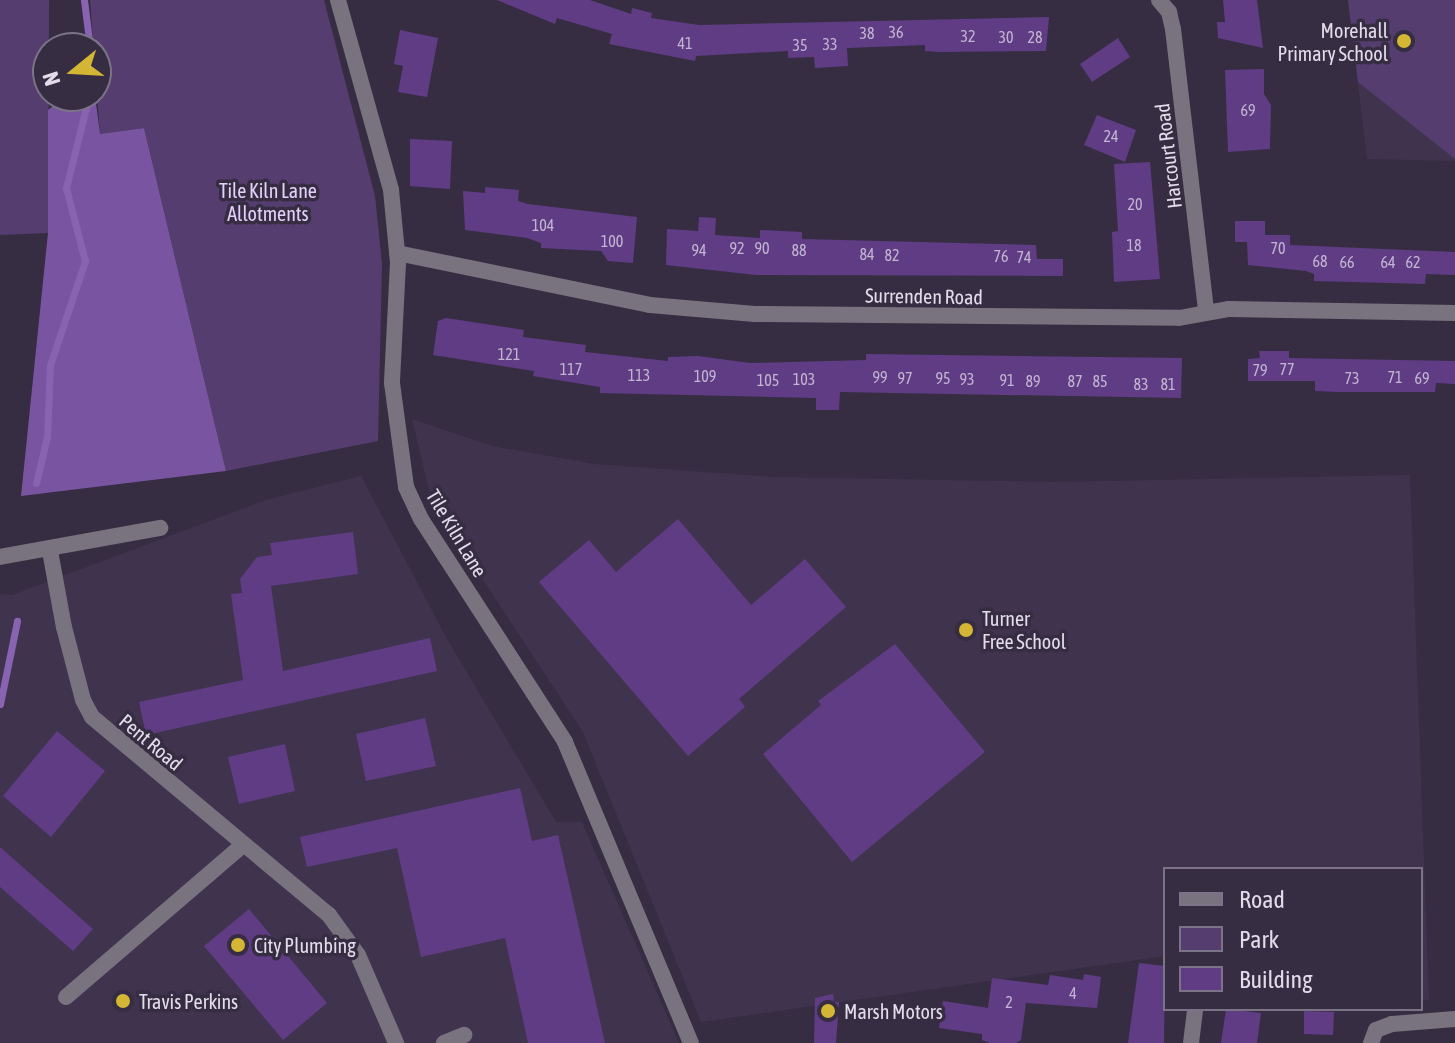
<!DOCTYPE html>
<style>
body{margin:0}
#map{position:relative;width:1455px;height:1043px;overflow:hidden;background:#362d42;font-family:"Asap Condensed",sans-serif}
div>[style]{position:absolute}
.built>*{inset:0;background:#3f334e}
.green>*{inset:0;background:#553e6f}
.forest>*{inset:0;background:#7955a1}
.stream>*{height:7px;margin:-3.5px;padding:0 3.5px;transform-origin:3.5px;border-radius:3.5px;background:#8763b1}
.building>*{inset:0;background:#603c85}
.minor>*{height:16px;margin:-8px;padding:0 8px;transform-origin:8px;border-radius:8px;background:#78737e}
.tertiary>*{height:16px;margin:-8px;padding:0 8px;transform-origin:8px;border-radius:8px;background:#78737e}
.dots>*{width:22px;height:22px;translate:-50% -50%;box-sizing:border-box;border:4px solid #362d42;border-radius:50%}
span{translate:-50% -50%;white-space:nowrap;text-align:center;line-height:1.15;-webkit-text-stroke:7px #362d42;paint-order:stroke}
.number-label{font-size:16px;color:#c2b5d2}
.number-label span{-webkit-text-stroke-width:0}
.poi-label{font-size:20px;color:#e3ddeb}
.right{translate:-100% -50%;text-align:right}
.left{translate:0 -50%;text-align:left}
.street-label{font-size:20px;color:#e3ddeb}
.park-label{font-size:20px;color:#e2d1fb}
.legend{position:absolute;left:1163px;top:867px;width:260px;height:144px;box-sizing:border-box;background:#362d42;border:2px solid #7b7386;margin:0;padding:10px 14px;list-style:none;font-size:24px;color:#e3ddeb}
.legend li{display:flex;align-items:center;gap:16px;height:40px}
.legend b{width:40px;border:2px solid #7b7386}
.north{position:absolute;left:32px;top:32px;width:80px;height:80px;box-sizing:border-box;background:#362d42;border:2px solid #7b7386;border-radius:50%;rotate:252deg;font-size:22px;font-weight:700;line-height:32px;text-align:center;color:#e3ddeb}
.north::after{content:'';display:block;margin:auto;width:28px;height:36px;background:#d5b534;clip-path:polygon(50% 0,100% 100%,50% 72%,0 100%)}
</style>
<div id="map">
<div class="built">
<i style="clip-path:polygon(1348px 0,1455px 0,1455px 161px,1367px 159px)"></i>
<i style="clip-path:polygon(412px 419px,492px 446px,594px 464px,774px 477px,1054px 482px,1410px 475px,1429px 1000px,1421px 1001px,1421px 869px,1165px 869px,1165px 956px,701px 1022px,583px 732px,449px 528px,429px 490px)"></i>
<i style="clip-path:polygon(361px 476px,447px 639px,556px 822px,582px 822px,679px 1043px,0 1043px,0 594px,12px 595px,266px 500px)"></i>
</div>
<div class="green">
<i style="clip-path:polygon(0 0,49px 0,48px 233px,0 235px)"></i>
<i style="clip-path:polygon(90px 0,324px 0,375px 196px,382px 264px,378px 441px,226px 471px,144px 128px,100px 134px)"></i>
<i style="clip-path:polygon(1348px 0,1455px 0,1455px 159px,1358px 82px)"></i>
</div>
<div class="forest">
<i style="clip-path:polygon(67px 96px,95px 96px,100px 134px,144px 128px,226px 471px,21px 496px,48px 233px,48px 110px)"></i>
</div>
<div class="stream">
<i style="left:84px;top:0;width:48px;rotate:82.9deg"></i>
<i style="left:36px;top:483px;width:47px;rotate:-76.6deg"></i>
<i style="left:47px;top:437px;width:72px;rotate:-87.6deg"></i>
<i style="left:50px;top:365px;width:110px;rotate:-71.4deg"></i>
<i style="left:85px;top:261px;width:75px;rotate:-104.6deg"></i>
<i style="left:66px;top:188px;width:95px;rotate:-76deg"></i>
<i style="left:0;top:704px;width:85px;rotate:-78.4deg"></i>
</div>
<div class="building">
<i style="clip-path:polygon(497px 0,590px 0,631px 14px,632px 8px,652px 13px,651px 18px,699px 25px,1049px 17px,1046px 51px,938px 52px,925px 51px,925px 45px,847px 48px,848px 66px,815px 68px,814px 57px,788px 58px,788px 51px,696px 56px,695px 61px,609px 44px,612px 34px,557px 18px,555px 24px)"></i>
<i style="clip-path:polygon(1223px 0,1257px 0,1263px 48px,1218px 38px,1217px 22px,1225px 22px)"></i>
<i style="clip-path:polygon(400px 30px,438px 38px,427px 97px,398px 92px,403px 66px,394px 64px)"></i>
<i style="clip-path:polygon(1118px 38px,1130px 57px,1092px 82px,1080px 64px)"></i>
<i style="clip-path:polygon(1264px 69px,1264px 94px,1271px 105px,1270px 149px,1228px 152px,1225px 70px)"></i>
<i style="clip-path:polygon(1097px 115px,1136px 130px,1125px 162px,1084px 145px)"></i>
<i style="clip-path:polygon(410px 139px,452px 141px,450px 189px,410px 186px)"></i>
<i style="clip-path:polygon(1150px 162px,1160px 279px,1114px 282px,1112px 232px,1118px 231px,1114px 164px)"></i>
<i style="clip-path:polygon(485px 187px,519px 190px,518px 201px,528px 204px,637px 217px,633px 263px,608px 261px,601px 251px,541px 248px,541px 243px,527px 238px,465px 230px,463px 191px,485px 193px)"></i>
<i style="clip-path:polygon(699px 217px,716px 218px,715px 235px,760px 238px,760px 230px,802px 232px,802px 239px,1036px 245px,1037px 259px,1063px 259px,1063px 276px,756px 275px,666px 265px,667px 229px,698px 231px)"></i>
<i style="clip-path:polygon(1235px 221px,1265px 221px,1265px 235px,1290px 235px,1290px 245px,1455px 252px,1455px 275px,1426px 274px,1425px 284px,1314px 281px,1314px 274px,1306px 271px,1248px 265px,1247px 242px,1235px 242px)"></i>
<i style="clip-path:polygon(446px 318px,524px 330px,523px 337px,586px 345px,585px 352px,668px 361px,668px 357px,698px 356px,750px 363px,866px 360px,866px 354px,1182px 358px,1181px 398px,840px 392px,839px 410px,816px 410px,816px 398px,600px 393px,600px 387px,533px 376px,534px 371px,433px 355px,438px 321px)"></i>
<i style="clip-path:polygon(1259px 351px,1289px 351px,1289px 358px,1455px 361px,1455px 384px,1436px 383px,1435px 392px,1338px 392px,1315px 391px,1315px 381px,1248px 381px,1248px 359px,1260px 358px)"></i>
<i style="clip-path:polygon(678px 519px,751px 605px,805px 559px,846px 607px,739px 699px,745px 707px,688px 756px,539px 582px,589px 540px,616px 572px)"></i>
<i style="clip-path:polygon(353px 532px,358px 574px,271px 586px,283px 671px,430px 638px,437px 671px,146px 735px,139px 702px,243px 680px,231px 594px,242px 593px,240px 579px,257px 557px,272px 555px,270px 543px)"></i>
<i style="clip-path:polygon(895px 644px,985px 752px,852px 862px,763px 754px,821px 705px,818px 701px)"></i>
<i style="clip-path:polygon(425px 718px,436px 766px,366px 781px,356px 734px)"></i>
<i style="clip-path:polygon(57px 731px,105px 771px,51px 837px,3px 796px)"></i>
<i style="clip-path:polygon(285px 744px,295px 791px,239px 804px,228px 757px)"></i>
<i style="clip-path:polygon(520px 788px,532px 841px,558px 835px,605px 1043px,528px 1043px,505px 938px,421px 957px,397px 848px,307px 867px,300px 837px)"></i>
<i style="clip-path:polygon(0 847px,93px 929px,73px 951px,0 887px)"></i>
<i style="clip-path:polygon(249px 909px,327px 1003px,283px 1040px,204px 946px)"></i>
<i style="clip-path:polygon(1139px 963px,1165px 966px,1164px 1043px,1128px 1043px)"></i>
<i style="clip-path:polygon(1084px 974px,1101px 977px,1097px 1008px,1026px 1003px,1021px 1040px,1016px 1043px,990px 1043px,982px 1040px,982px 1034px,939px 1028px,943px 1001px,988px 1008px,992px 978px,1048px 985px,1050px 975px,1083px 980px)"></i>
<i style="clip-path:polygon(833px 994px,834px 1002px,839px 1002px,836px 1043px,814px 1043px,815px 998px)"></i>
<i style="clip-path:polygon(1226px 1009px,1261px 1013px,1257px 1043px,1221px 1043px)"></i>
<i style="clip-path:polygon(1304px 1011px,1334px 1012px,1333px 1035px,1304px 1034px)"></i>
</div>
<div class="minor">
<i style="left:1159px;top:0;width:16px;rotate:50deg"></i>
<i style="left:1169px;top:12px;width:17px;rotate:77deg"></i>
<i style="left:1173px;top:29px;width:284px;rotate:83.3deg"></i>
<i style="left:397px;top:253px;width:258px;rotate:11.6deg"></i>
<i style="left:650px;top:305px;width:105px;rotate:4.9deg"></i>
<i style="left:755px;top:314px;width:424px;rotate:0.5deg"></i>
<i style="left:1179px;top:318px;width:51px;rotate:-10.2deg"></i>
<i style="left:1229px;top:309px;width:226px;rotate:1deg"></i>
<i style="left:50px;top:551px;width:77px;rotate:79.6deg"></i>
<i style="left:64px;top:627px;width:75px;rotate:75.4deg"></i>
<i style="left:83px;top:700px;width:19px;rotate:62deg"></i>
<i style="left:92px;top:717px;width:309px;rotate:39.9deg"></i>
<i style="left:329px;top:915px;width:49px;rotate:54.1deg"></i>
<i style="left:358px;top:955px;width:96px;rotate:66.6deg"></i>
<i style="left:0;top:557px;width:163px;rotate:-10.3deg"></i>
<i style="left:66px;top:997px;width:233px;rotate:-40.7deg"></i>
<i style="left:444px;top:1043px;width:22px;rotate:-22deg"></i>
<i style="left:1191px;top:1043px;width:34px;rotate:-83deg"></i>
<i style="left:1371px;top:1043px;width:14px;rotate:-69deg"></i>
<i style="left:1376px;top:1030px;width:17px;rotate:-21deg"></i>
<i style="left:1392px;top:1024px;width:63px;rotate:-4.5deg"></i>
</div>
<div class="tertiary">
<i style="left:338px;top:0;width:197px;rotate:74.4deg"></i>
<i style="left:391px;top:190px;width:73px;rotate:84.5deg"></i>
<i style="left:398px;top:263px;width:120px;rotate:92.9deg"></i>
<i style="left:392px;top:383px;width:105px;rotate:82.3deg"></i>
<i style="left:406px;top:487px;width:35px;rotate:65deg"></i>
<i style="left:421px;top:519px;width:265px;rotate:57.1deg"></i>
<i style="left:565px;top:742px;width:326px;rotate:67.3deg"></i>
</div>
<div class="dots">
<i style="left:1404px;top:41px;background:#d5b534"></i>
<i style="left:966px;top:630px;background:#d5b534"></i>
<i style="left:238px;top:945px;background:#d5b534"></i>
<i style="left:123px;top:1001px;background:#d5b534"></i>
<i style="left:828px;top:1011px;background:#d5b534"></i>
</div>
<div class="number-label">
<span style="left:896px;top:32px">36</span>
<span style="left:867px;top:33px">38</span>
<span style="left:968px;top:36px">32</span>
<span style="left:1006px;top:37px">30</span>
<span style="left:1035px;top:37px">28</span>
<span style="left:685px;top:43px">41</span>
<span style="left:830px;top:44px">33</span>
<span style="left:800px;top:45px">35</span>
<span style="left:1248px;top:110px">69</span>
<span style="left:1111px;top:136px">24</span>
<span style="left:1135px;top:204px">20</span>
<span style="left:543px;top:225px">104</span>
<span style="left:612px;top:241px">100</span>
<span style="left:1134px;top:245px">18</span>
<span style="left:737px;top:248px">92</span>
<span style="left:762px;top:248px">90</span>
<span style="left:1278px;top:248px">70</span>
<span style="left:699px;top:250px">94</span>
<span style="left:799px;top:250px">88</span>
<span style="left:867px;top:254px">84</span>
<span style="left:892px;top:255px">82</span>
<span style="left:1001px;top:256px">76</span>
<span style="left:1024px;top:257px">74</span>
<span style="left:1320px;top:261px">68</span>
<span style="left:1347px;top:262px">66</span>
<span style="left:1388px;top:262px">64</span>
<span style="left:1413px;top:262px">62</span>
<span style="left:509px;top:354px">121</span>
<span style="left:571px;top:369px">117</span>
<span style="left:1287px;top:369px">77</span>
<span style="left:1260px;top:370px">79</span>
<span style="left:639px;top:375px">113</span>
<span style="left:705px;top:376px">109</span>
<span style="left:880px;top:377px">99</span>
<span style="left:1395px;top:377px">71</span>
<span style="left:905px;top:378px">97</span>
<span style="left:943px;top:378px">95</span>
<span style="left:1352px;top:378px">73</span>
<span style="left:1422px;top:378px">69</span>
<span style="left:804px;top:379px">103</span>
<span style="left:967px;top:379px">93</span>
<span style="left:768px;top:380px">105</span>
<span style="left:1007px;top:380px">91</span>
<span style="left:1033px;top:381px">89</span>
<span style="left:1075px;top:381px">87</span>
<span style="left:1100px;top:381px">85</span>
<span style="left:1141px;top:384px">83</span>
<span style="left:1168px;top:384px">81</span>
<span style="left:1073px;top:993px">4</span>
<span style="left:1009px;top:1002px">2</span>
</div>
<div class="poi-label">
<span class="right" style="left:1388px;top:42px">Morehall<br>Primary School</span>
<span class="left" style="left:982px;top:630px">Turner<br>Free School</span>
<span class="left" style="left:254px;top:945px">City Plumbing</span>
<span class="left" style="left:139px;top:1001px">Travis Perkins</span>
<span class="left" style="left:844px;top:1011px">Marsh Motors</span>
</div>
<div class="street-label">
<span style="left:1168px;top:156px;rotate:-97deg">Harcourt Road</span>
<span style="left:924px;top:296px;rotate:1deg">Surrenden Road</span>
<span style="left:457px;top:533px;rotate:59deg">Tile Kiln Lane</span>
<span style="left:151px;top:742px;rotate:40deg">Pent Road</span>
</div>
<div class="park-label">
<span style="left:268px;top:202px">Tile Kiln Lane<br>Allotments</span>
</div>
<ul class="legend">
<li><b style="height:10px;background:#78737e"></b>Road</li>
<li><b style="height:22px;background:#553e6f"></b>Park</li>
<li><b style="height:22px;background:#603c85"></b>Building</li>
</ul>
<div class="north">N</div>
</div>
